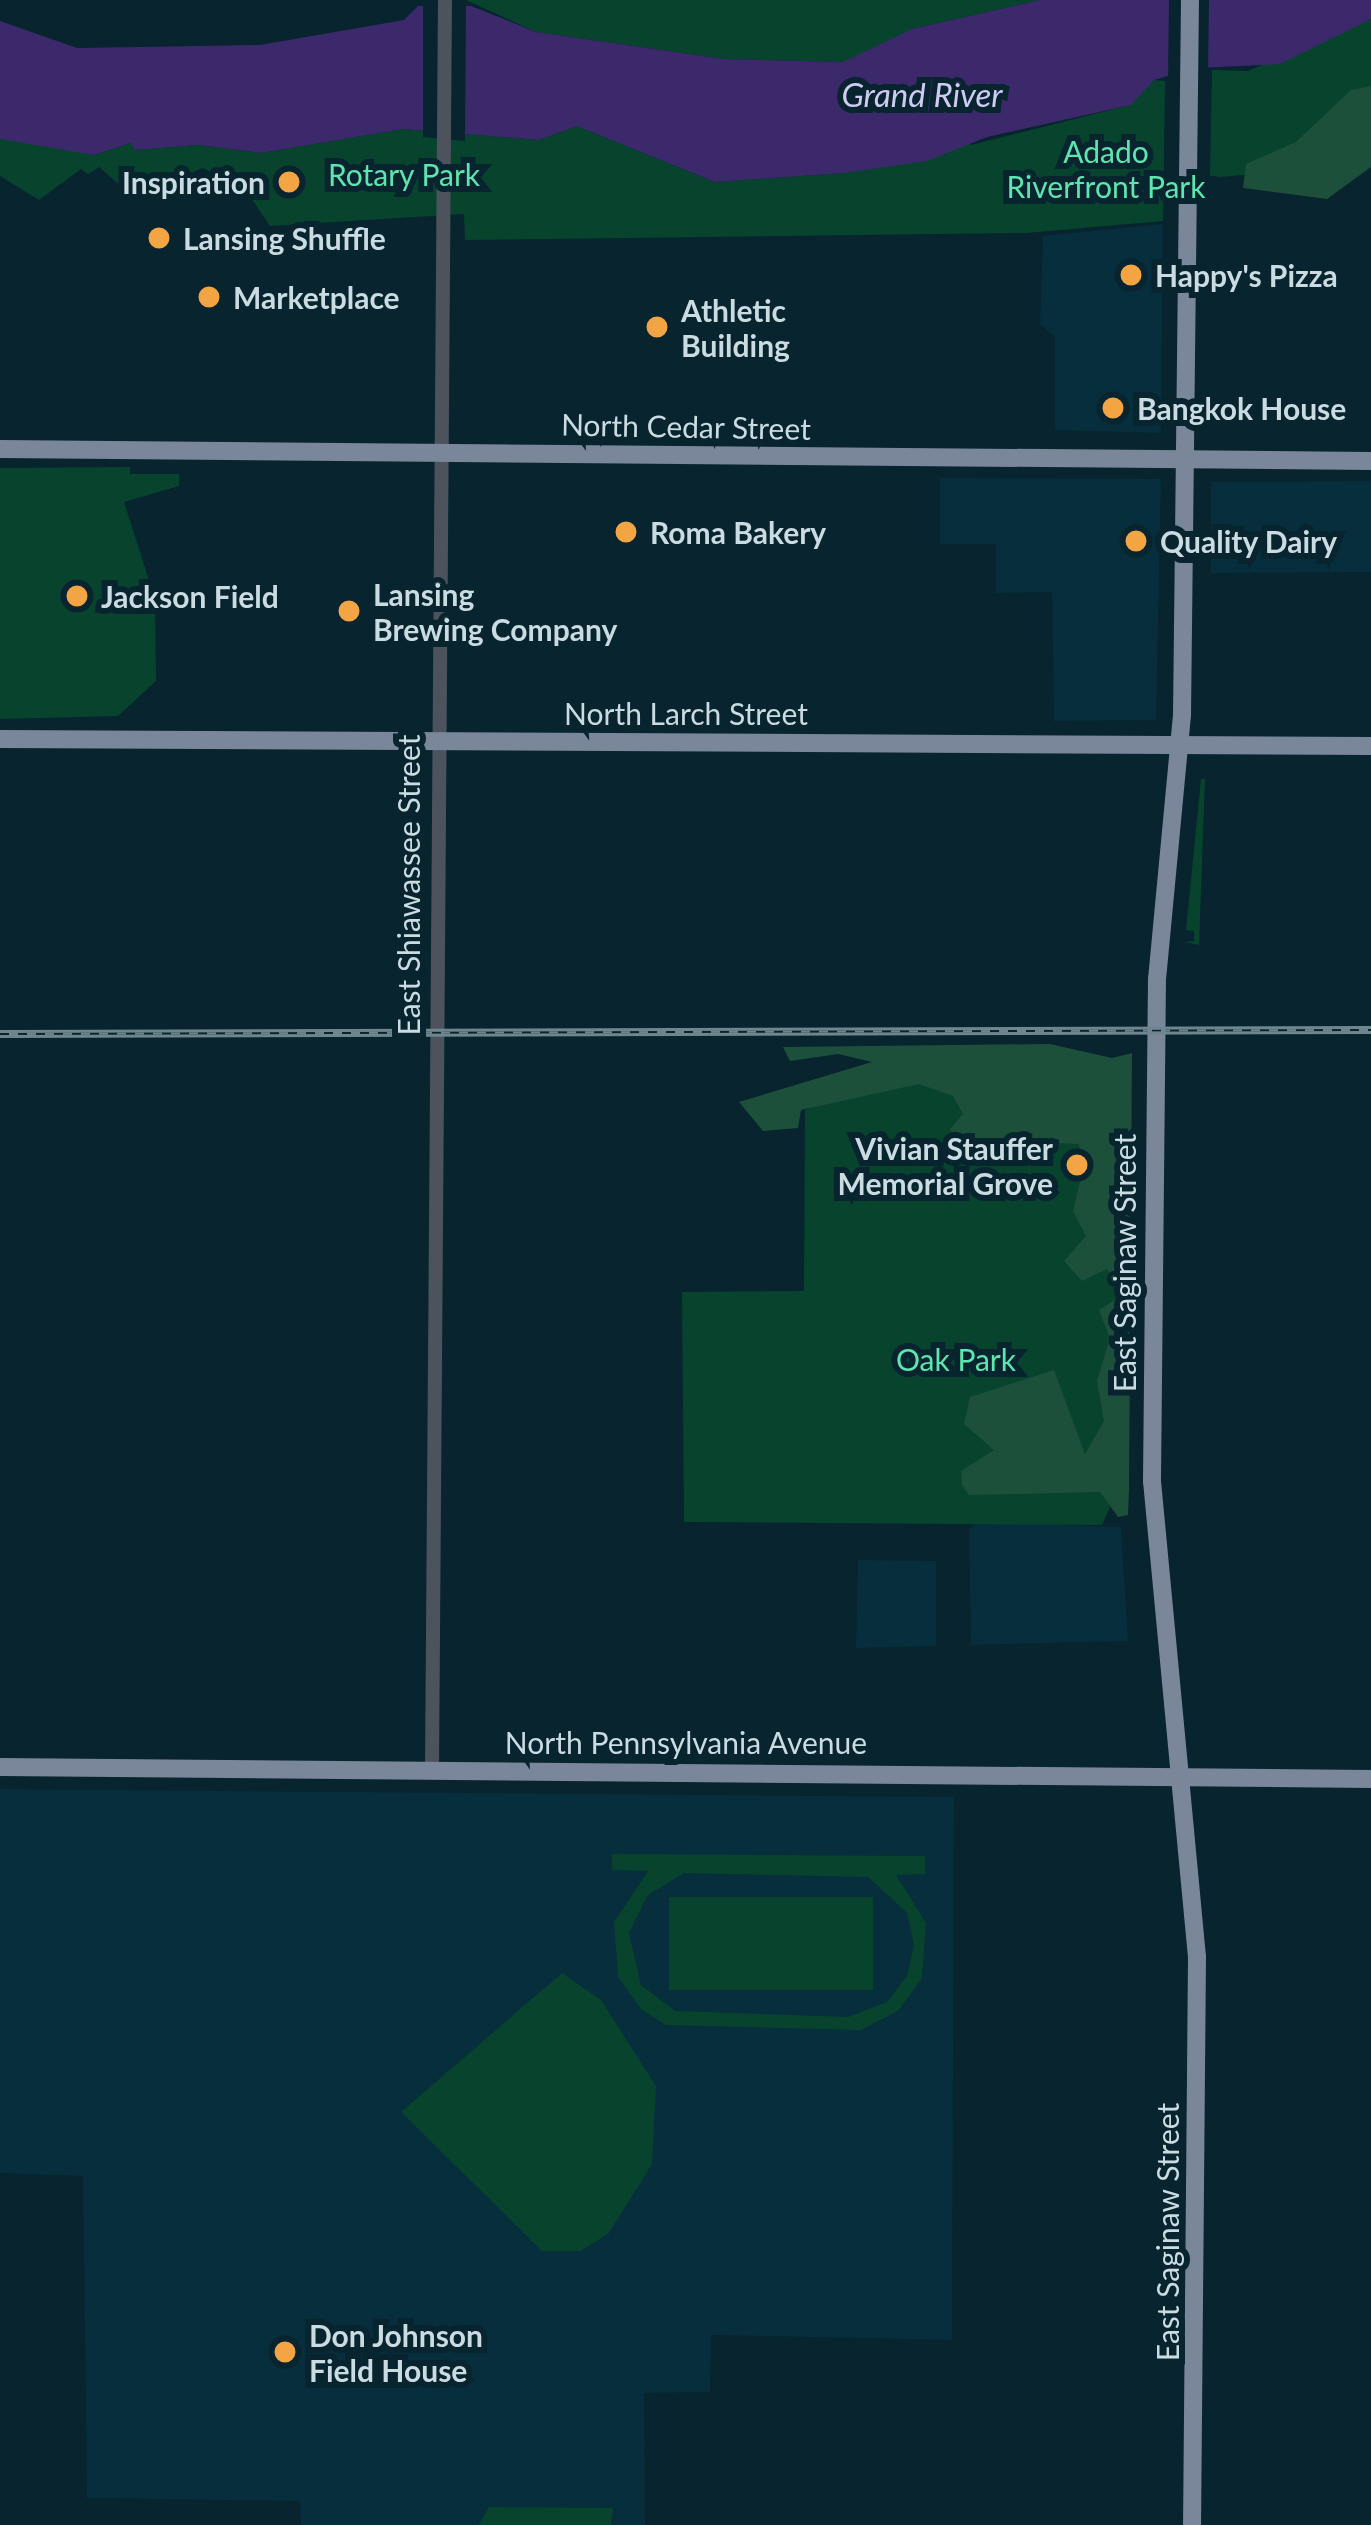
<!DOCTYPE html>
<style>
body{margin:0}
#map{position:relative;width:1371px;height:2525px;overflow:hidden;background:#07242f;font-family:Lato,sans-serif}
div>[style]{position:absolute}
.built>*{inset:0;background:#062e3d}
.green>*{inset:0;background:#08432e}
.forest>*{inset:0;background:#1c503b}
.water>*{inset:0;background:#3b296c}
.pier>*{inset:0;background:#07242f}
.minor>*{height:14px;margin:-7px;padding:0 7px;transform-origin:7px;border-radius:7px;background:#4d535d}
.major>*{height:18px;margin:-9px;padding:0 9px;transform-origin:9px;border-radius:9px;background:#7a869a}
.rail>*{height:8px;margin-top:-4px;transform-origin:0;background:repeating-linear-gradient(90deg,#07242f 0 9px,#70868f 0 18px);box-sizing:border-box;border-block:3px solid #70868f}
.dots>*{width:33px;height:33px;translate:-50% -50%;box-sizing:border-box;border:6px solid #07242f;border-radius:50%}
span{translate:-50% -50%;white-space:nowrap;text-align:center;line-height:1.15;-webkit-text-stroke:12px #07242f;paint-order:stroke}
.park-label{font-size:30px;color:#5fe5af}
.poi-label{font-size:30px;color:#cbdbe2;font-weight:700}
.right{translate:-100% -50%;text-align:right}
.left{translate:0 -50%;text-align:left}
.street-label{font-size:30px;color:#cbdbe2}
.water-label{font-size:33px;color:#d1cbf4;font-style:italic}
</style>
<div id="map">
<div class="built">
<i style="clip-path:polygon(1163px 224px,1161px 433px,1055px 430px,1055px 337px,1040px 324px,1043px 236px)"></i>
<i style="clip-path:polygon(940px 478px,1161px 479px,1156px 720px,1054px 721px,1052px 592px,996px 593px,996px 544px,940px 544px)"></i>
<i style="clip-path:polygon(1371px 481px,1371px 572px,1211px 573px,1211px 482px)"></i>
<i style="clip-path:polygon(976px 1522px,1121px 1527px,1128px 1641px,971px 1645px,969px 1530px)"></i>
<i style="clip-path:polygon(858px 1560px,936px 1561px,936px 1646px,856px 1648px)"></i>
<i style="clip-path:polygon(0 1789px,954px 1797px,952px 2340px,711px 2335px,710px 2392px,644px 2393px,645px 2525px,301px 2525px,300px 2501px,87px 2498px,83px 2176px,0 2173px)"></i>
</div>
<div class="green">
<i style="clip-path:polygon(466px 0,1040px 0,912px 29px,971px 145px,1130px 105px,1154px 80px,1165px 81px,1163px 221px,1026px 233px,465px 240px,464px 214px,270px 226px,247px 192px,203px 168px,132px 196px,99px 167px,88px 174px,81px 169px,39px 200px,0 176px,0 139px,18px 138px,94px 155px,131px 143px,136px 150px,198px 145px,261px 153px,403px 129px,539px 140px,577px 126px,715px 182px,844px 173px,946px 154px,843px 62px,724px 59px,536px 32px)"></i>
<i style="clip-path:polygon(1371px 19px,1371px 163px,1210px 178px,1212px 70px,1248px 71px)"></i>
<i style="clip-path:polygon(130px 467px,130px 474px,179px 474px,179px 486px,124px 502px,155px 599px,156px 681px,118px 716px,0 719px,0 468px)"></i>
<i style="clip-path:polygon(1201px 779px,1205px 779px,1199px 945px,1185px 942px,1194px 941px,1194px 931px,1186px 930px)"></i>
<i style="clip-path:polygon(909px 1070px,1126px 1114px,1119px 1486px,1102px 1525px,684px 1522px,682px 1292px,804px 1291px,805px 1110px)"></i>
<i style="clip-path:polygon(evenodd,612px 1854px,925px 1856px,925px 1874px,896px 1875px,926px 1923px,922px 1978px,898px 2011px,861px 2030px,666px 2025px,642px 2010px,618px 1977px,614px 1922px,648px 1871px,612px 1870px,612px 1854px,684px 1873px,868px 1877px,907px 1913px,914px 1945px,907px 1976px,887px 2002px,848px 2017px,675px 2011px,641px 1985px,629px 1933px,648px 1895px,684px 1873px)"></i>
<i style="clip-path:polygon(669px 1897px,873px 1897px,873px 1990px,669px 1990px)"></i>
<i style="clip-path:polygon(562px 1973px,601px 2000px,656px 2086px,652px 2164px,609px 2233px,581px 2251px,542px 2251px,401px 2112px)"></i>
<i style="clip-path:polygon(489px 2507px,613px 2508px,611px 2525px,479px 2525px)"></i>
</div>
<div class="forest">
<i style="clip-path:polygon(1371px 86px,1371px 167px,1327px 199px,1243px 188px,1246px 164px,1296px 142px,1351px 90px)"></i>
<i style="clip-path:polygon(1050px 1044px,1112px 1058px,1132px 1053px,1129px 1490px,1128px 1515px,1118px 1517px,1100px 1492px,969px 1495px,962px 1485px,961px 1471px,994px 1450px,964px 1424px,970px 1397px,1054px 1370px,1085px 1454px,1104px 1421px,1097px 1381px,1110px 1338px,1099px 1310px,1122px 1295px,1107px 1269px,1082px 1281px,1064px 1261px,1086px 1236px,1073px 1211px,1085px 1161px,1078px 1144px,956px 1138px,950px 1129px,963px 1114px,953px 1096px,919px 1084px,801px 1110px,798px 1128px,763px 1131px,739px 1102px,872px 1062px,838px 1054px,790px 1061px,783px 1047px)"></i>
</div>
<div class="water">
<i style="clip-path:polygon(1040px 0,1371px 0,1371px 19px,1280px 64px,1197px 68px,1154px 80px,1131px 105px,987px 137px,927px 161px,844px 173px,715px 182px,577px 126px,539px 140px,403px 129px,261px 153px,198px 145px,135px 150px,131px 143px,94px 155px,0 139px,0 21px,77px 48px,260px 45px,404px 20px,418px 6px,471px 6px,536px 32px,724px 59px,843px 62px,912px 29px)"></i>
</div>
<div class="pier">
<i style="clip-path:polygon(423px 0,466px 0,465px 141px,423px 137px)"></i>
<i style="clip-path:polygon(1169px 0,1209px 0,1208px 74px,1168px 82px)"></i>
</div>
<div class="minor">
<i style="left:432px;top:1770px;width:1770px;rotate:-89.58deg"></i>
</div>
<div class="major">
<i style="left:1190px;top:0;width:715px;rotate:90.64deg"></i>
<i style="left:1182px;top:715px;width:264px;rotate:95.4deg"></i>
<i style="left:1157px;top:978px;width:503px;rotate:90.57deg"></i>
<i style="left:1152px;top:1481px;width:478px;rotate:84.6deg"></i>
<i style="left:1197px;top:1957px;width:568px;rotate:90.5deg"></i>
<i style="left:0;top:449px;width:1371px;rotate:0.5deg"></i>
<i style="left:0;top:739px;width:1371px;rotate:0.29deg"></i>
<i style="left:0;top:1767px;width:1371px;rotate:0.5deg"></i>
</div>
<div class="rail">
<i style="left:0;top:1034px;width:1371px;rotate:-0.17deg"></i>
</div>
<div class="dots">
<i style="left:289px;top:182px;background:#f3a443"></i>
<i style="left:159px;top:238px;background:#f3a443"></i>
<i style="left:1131px;top:275px;background:#f3a443"></i>
<i style="left:209px;top:297px;background:#f3a443"></i>
<i style="left:657px;top:327px;background:#f3a443"></i>
<i style="left:1113px;top:408px;background:#f3a443"></i>
<i style="left:626px;top:532px;background:#f3a443"></i>
<i style="left:1136px;top:541px;background:#f3a443"></i>
<i style="left:77px;top:596px;background:#f3a443"></i>
<i style="left:349px;top:611px;background:#f3a443"></i>
<i style="left:1077px;top:1165px;background:#f3a443"></i>
<i style="left:285px;top:2352px;background:#f3a443"></i>
</div>
<div class="park-label">
<span style="left:1106px;top:168px">Adado<br>Riverfront Park</span>
<span style="left:404px;top:174px">Rotary Park</span>
<span style="left:956px;top:1359px">Oak Park</span>
</div>
<div class="poi-label">
<span class="right" style="left:265px;top:182px">Inspiration</span>
<span class="left" style="left:183px;top:238px">Lansing Shuffle</span>
<span class="left" style="left:1155px;top:275px">Happy's Pizza</span>
<span class="left" style="left:233px;top:297px">Marketplace</span>
<span class="left" style="left:681px;top:327px">Athletic<br>Building</span>
<span class="left" style="left:1137px;top:408px">Bangkok House</span>
<span class="left" style="left:650px;top:532px">Roma Bakery</span>
<span class="left" style="left:1160px;top:541px">Quality Dairy</span>
<span class="left" style="left:373px;top:611px">Lansing<br>Brewing Company</span>
<span class="left" style="left:101px;top:596px">Jackson Field</span>
<span class="right" style="left:1053px;top:1165px">Vivian Stauffer<br>Memorial Grove</span>
<span class="left" style="left:309px;top:2352px">Don Johnson<br>Field House</span>
</div>
<div class="street-label">
<span style="left:686px;top:426px;rotate:1deg">North Cedar Street</span>
<span style="left:686px;top:713px">North Larch Street</span>
<span style="left:408px;top:885px;rotate:-90deg">East Shiawassee Street</span>
<span style="left:1124px;top:1263px;rotate:-90deg">East Saginaw Street</span>
<span style="left:686px;top:1742px">North Pennsylvania Avenue</span>
<span style="left:1167px;top:2232px;rotate:-90deg">East Saginaw Street</span>
</div>
<div class="water-label">
<span style="left:922px;top:95px">Grand River</span>
</div>
</div>
